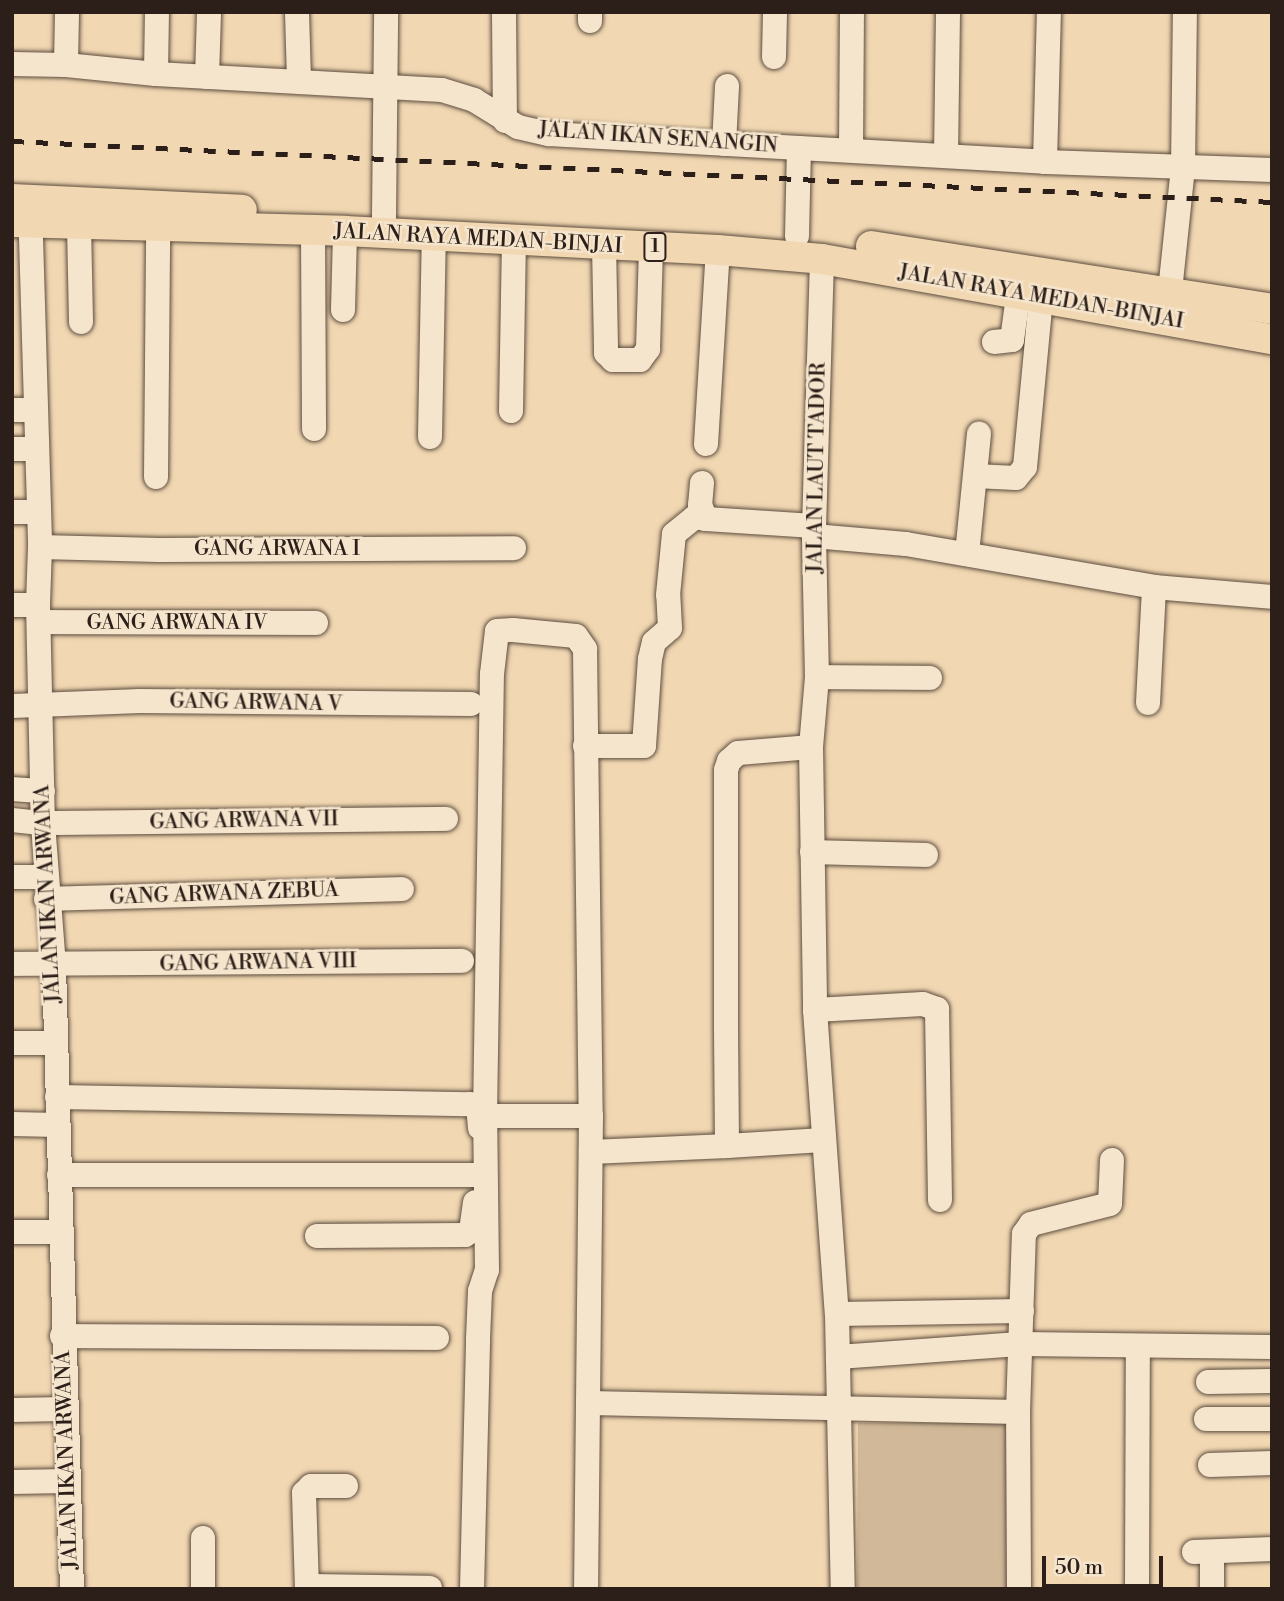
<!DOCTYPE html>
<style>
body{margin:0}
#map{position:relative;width:1284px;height:1601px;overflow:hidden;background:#f1d7b2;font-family:"Libre Bodoni",serif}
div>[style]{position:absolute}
.green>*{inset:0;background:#d0b898}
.roads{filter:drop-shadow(0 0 2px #5d4d3f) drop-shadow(0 0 2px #5d4d3f)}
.minor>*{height:24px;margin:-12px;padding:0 12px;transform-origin:12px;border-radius:12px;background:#f6e5cd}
.major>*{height:30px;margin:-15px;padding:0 15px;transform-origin:15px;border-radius:15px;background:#f1d7b2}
.rail>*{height:4.5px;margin-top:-2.25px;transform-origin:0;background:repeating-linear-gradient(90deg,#2c1f19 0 12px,transparent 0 24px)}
span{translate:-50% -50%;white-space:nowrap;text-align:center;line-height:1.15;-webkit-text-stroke:5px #f6e5cd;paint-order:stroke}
.shield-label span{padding:2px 5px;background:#f6e5cd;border:2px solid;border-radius:5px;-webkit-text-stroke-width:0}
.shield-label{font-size:19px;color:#2c1f19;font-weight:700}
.street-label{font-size:21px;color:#2c1f19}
.frame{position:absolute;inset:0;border:14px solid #2c1f19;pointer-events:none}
.scale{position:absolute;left:1042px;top:1556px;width:121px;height:32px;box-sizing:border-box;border:4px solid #2c1f19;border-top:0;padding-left:9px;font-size:21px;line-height:24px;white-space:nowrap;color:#2c1f19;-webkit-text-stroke:5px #f6e5cd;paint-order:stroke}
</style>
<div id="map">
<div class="green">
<i style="clip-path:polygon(858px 1423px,1010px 1423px,1009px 1589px,857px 1589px)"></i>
</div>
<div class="roads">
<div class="minor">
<i style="left:297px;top:12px;width:69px;rotate:88.3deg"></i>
<i style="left:504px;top:12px;width:109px;rotate:89.5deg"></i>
<i style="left:590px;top:21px;width:9px;rotate:-90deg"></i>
<i style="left:774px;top:57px;width:45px;rotate:-88.7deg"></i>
<i style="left:12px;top:64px;width:54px;rotate:1.1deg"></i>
<i style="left:66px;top:65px;width:90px;rotate:5.7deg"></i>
<i style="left:156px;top:74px;width:286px;rotate:3.2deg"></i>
<i style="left:442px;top:90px;width:34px;rotate:17deg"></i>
<i style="left:474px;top:100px;width:52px;rotate:31.5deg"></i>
<i style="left:518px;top:127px;width:32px;rotate:13deg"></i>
<i style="left:549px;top:134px;width:497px;rotate:3.2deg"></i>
<i style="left:1045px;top:162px;width:227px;rotate:2deg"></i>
<i style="left:66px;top:65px;width:53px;rotate:-88.9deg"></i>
<i style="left:156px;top:74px;width:62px;rotate:-89.1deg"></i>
<i style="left:207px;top:77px;width:65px;rotate:-88.2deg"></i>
<i style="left:724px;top:144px;width:58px;rotate:-87deg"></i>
<i style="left:851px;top:150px;width:138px;rotate:-89.6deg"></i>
<i style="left:946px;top:156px;width:144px;rotate:-89.2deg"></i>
<i style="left:1045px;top:162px;width:150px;rotate:-88.5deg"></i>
<i style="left:30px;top:204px;width:343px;rotate:88.3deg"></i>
<i style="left:40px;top:547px;width:58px;rotate:92deg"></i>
<i style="left:38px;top:605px;width:218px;rotate:88.7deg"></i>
<i style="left:43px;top:823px;width:143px;rotate:85.6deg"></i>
<i style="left:54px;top:966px;width:623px;rotate:88.35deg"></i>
<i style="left:384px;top:217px;width:205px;rotate:-89.4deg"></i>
<i style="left:79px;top:225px;width:97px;rotate:88.8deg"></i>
<i style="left:313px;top:232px;width:197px;rotate:89.7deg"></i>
<i style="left:797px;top:236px;width:88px;rotate:-88.7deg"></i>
<i style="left:604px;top:244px;width:109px;rotate:88.9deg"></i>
<i style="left:606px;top:353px;width:10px;rotate:45deg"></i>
<i style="left:613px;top:360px;width:27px"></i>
<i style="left:640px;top:360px;width:14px;rotate:-54deg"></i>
<i style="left:648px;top:349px;width:102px;rotate:-88.3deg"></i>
<i style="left:822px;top:259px;width:277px;rotate:91.7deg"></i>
<i style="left:814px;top:536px;width:141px;rotate:88.8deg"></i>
<i style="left:817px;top:677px;width:70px;rotate:94.9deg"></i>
<i style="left:811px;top:747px;width:73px;rotate:175.3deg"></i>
<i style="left:738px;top:753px;width:12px;rotate:138deg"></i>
<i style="left:729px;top:761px;width:9px;rotate:108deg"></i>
<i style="left:726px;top:770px;width:259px;rotate:90deg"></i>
<i style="left:726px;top:1029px;width:117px;rotate:89.5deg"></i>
<i style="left:727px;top:1146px;width:96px;rotate:-3.6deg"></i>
<i style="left:1170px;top:291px;width:124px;rotate:-84deg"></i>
<i style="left:1183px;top:168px;width:156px;rotate:-89.3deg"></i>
<i style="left:343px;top:310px;width:79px;rotate:-88.5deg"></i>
<i style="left:994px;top:342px;width:18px;rotate:-6deg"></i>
<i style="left:1012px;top:340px;width:44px;rotate:-82.2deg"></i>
<i style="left:12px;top:410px;width:23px"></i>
<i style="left:511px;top:411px;width:171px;rotate:-89deg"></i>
<i style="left:430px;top:437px;width:200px;rotate:-88.9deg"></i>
<i style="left:706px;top:444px;width:194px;rotate:-86.5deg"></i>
<i style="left:12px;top:449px;width:24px"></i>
<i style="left:975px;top:476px;width:41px;rotate:2.8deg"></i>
<i style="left:1016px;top:478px;width:14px;rotate:-51deg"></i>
<i style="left:1025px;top:467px;width:169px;rotate:-84.6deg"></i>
<i style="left:156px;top:477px;width:250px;rotate:-89.5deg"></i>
<i style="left:702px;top:483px;width:22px;rotate:95deg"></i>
<i style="left:700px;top:505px;width:15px;rotate:67deg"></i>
<i style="left:706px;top:519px;width:108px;rotate:3.7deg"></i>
<i style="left:12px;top:512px;width:26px"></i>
<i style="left:814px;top:536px;width:92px;rotate:5deg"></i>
<i style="left:906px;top:544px;width:252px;rotate:9.8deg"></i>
<i style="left:1154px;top:587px;width:118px;rotate:4.8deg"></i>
<i style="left:40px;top:547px;width:119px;rotate:1.4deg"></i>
<i style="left:159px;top:550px;width:355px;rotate:-0.3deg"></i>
<i style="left:967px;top:554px;width:121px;rotate:-84.3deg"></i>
<i style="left:12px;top:605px;width:26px"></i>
<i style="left:39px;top:622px;width:277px;rotate:0.2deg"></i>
<i style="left:817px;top:677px;width:113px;rotate:0.5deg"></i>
<i style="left:1148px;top:703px;width:116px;rotate:-87deg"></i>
<i style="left:12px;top:706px;width:128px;rotate:-2.2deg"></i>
<i style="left:140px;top:701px;width:331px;rotate:0.5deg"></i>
<i style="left:585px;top:746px;width:59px"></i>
<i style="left:644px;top:746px;width:87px;rotate:-86.1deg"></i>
<i style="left:650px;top:659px;width:17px;rotate:-77deg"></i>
<i style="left:654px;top:642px;width:21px;rotate:-41deg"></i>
<i style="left:670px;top:628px;width:33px;rotate:-93deg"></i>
<i style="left:668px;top:595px;width:61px;rotate:-84.4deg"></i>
<i style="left:674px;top:534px;width:27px;rotate:-39deg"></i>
<i style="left:695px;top:517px;width:11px;rotate:10deg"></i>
<i style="left:811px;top:747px;width:263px;rotate:89.1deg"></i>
<i style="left:815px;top:1010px;width:305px;rotate:85.9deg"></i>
<i style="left:837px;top:1314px;width:275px;rotate:88.8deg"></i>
<i style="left:12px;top:789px;width:31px;rotate:4deg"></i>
<i style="left:12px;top:820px;width:31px;rotate:6deg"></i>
<i style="left:43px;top:823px;width:403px;rotate:-0.6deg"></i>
<i style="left:812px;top:852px;width:114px;rotate:1.5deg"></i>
<i style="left:12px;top:877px;width:33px"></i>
<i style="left:46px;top:899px;width:356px;rotate:-1.6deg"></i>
<i style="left:12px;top:964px;width:450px;rotate:-0.4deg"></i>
<i style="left:815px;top:1010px;width:108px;rotate:-3.2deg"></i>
<i style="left:923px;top:1004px;width:15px;rotate:20deg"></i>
<i style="left:937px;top:1009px;width:191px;rotate:89.1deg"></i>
<i style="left:12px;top:1043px;width:43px"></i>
<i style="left:57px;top:1097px;width:412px;rotate:1deg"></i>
<i style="left:469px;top:1104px;width:9px;rotate:6deg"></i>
<i style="left:478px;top:1105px;width:23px;rotate:85deg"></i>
<i style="left:485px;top:1116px;width:106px"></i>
<i style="left:12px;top:1124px;width:46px;rotate:1.2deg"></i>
<i style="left:591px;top:1152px;width:136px;rotate:-2.5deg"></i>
<i style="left:59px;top:1175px;width:420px"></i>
<i style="left:12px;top:1232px;width:48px"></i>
<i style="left:317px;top:1236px;width:148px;rotate:-0.4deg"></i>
<i style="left:465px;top:1235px;width:7px;rotate:-34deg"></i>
<i style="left:471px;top:1231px;width:29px;rotate:-82deg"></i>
<i style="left:837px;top:1314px;width:185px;rotate:-0.9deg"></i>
<i style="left:62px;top:1336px;width:375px;rotate:0.3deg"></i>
<i style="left:838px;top:1357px;width:182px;rotate:-4.1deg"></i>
<i style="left:1020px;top:1344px;width:252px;rotate:0.7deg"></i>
<i style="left:1208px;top:1382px;width:64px;rotate:-0.9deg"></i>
<i style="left:589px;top:1403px;width:429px;rotate:1.2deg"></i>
<i style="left:12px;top:1410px;width:52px;rotate:-1.1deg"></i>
<i style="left:1206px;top:1419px;width:66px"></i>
<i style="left:1210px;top:1465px;width:62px;rotate:-1.8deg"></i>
<i style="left:12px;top:1482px;width:55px;rotate:-1deg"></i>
<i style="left:203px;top:1538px;width:51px;rotate:90deg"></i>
<i style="left:1194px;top:1552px;width:78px;rotate:-2.2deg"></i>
<i style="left:307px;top:1586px;width:123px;rotate:0.9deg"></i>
<i style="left:307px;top:1589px;width:96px;rotate:-91.8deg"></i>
<i style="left:304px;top:1493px;width:10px;rotate:-45deg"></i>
<i style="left:311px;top:1486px;width:35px"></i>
<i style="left:472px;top:1589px;width:250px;rotate:-88.6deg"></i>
<i style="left:478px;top:1339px;width:48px;rotate:-87.6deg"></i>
<i style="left:480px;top:1291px;width:22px;rotate:-72deg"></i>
<i style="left:487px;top:1270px;width:154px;rotate:-90.7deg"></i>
<i style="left:485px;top:1116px;width:442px;rotate:-89.1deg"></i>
<i style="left:492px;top:674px;width:43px;rotate:-83.4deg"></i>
<i style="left:497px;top:631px;width:16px;rotate:-4deg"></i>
<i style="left:513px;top:630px;width:63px;rotate:5.4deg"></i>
<i style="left:576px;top:636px;width:16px;rotate:55deg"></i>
<i style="left:585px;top:649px;width:467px;rotate:89.3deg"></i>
<i style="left:591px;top:1116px;width:473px;rotate:90.6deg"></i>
<i style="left:1019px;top:1589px;width:177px;rotate:-90.3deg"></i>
<i style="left:1018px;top:1412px;width:178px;rotate:-88.1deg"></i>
<i style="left:1024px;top:1234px;width:12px;rotate:-55deg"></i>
<i style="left:1031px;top:1224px;width:81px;rotate:-14.2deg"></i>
<i style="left:1110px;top:1204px;width:44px;rotate:-87.4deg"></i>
<i style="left:1137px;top:1589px;width:243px;rotate:-89.8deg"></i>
<i style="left:1212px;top:1589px;width:37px;rotate:-90deg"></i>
</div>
<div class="major">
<i style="left:12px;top:199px;width:230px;rotate:2.7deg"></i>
<i style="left:12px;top:222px;width:333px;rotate:1.5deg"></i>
<i style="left:345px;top:231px;width:373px;rotate:2.9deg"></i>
<i style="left:718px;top:250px;width:104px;rotate:4.9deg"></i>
<i style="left:822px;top:259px;width:457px;rotate:10.1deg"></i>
<i style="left:871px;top:246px;width:406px;rotate:8.9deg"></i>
</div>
</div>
<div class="rail">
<i style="left:12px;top:141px;width:1261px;rotate:2.77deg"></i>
</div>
<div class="shield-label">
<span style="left:655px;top:247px">1</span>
</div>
<div class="street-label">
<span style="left:658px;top:138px;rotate:4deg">JALAN IKAN SENANGIN</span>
<span style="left:478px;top:239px;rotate:3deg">JALAN RAYA MEDAN-BINJAI</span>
<span style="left:1041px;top:297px;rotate:10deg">JALAN RAYA MEDAN-BINJAI</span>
<span style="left:817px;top:468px;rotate:-89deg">JALAN LAUT TADOR</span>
<span style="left:277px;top:549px">GANG ARWANA I</span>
<span style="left:177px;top:623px">GANG ARWANA IV</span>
<span style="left:256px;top:703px;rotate:1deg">GANG ARWANA V</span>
<span style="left:244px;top:821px;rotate:-1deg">GANG ARWANA VII</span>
<span style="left:48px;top:894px;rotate:-93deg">JALAN IKAN ARWANA</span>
<span style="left:224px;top:894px;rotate:-2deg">GANG ARWANA ZEBUA</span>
<span style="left:258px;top:963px;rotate:-1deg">GANG ARWANA VIII</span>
<span style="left:67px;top:1460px;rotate:-92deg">JALAN IKAN ARWANA</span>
</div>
<div class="frame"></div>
<div class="scale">50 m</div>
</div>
